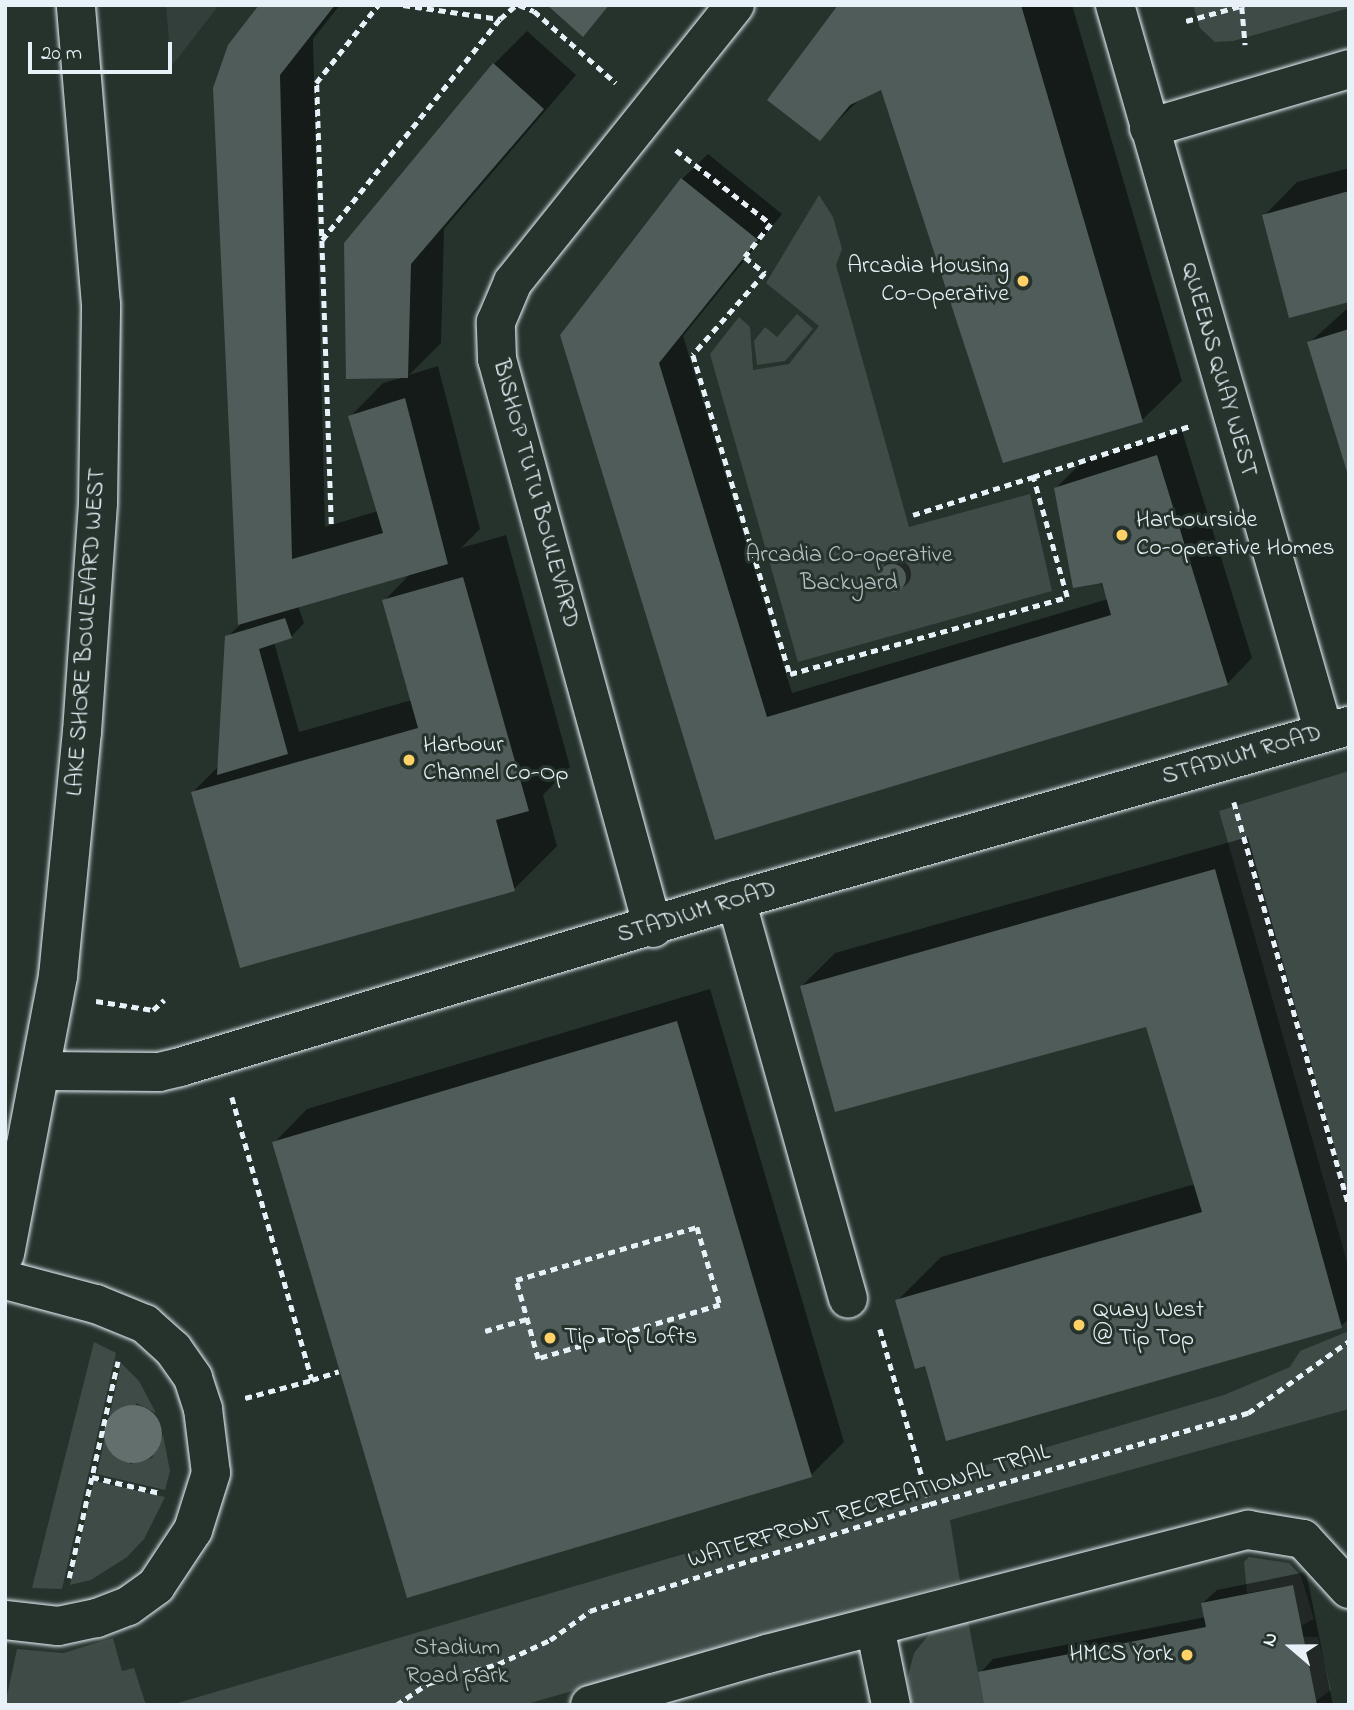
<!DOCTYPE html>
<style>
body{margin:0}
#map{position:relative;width:1354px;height:1710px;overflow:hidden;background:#26332d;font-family:"Indie Flower",sans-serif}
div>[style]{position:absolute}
.built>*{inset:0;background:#333f3a}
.green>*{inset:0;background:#3e4b47}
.water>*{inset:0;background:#636f6d}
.round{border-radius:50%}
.shadow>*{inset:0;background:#0007}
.building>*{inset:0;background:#505c59}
.path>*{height:4.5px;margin-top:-2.25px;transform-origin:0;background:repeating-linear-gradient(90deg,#e8f1f8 0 7px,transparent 0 12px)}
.roads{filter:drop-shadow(0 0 2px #e8f1f8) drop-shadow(0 0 2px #e8f1f8)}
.minor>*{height:38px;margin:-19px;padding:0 19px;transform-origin:19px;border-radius:19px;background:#26332d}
.highway>*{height:38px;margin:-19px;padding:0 19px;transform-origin:19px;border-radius:19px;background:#26332d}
.dots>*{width:19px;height:19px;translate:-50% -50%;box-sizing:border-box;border:4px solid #26332d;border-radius:50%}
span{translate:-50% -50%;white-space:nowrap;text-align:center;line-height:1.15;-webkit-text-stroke:6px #26332d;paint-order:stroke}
.poi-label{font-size:24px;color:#e8f1f8}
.right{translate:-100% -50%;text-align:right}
.left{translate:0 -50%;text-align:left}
.street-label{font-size:24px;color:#e8f1f8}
.park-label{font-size:24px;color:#b5bfc3}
.frame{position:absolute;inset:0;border:7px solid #e8f1f8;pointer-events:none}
.north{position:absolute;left:1256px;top:1612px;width:70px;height:70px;-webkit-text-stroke:5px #26332d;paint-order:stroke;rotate:290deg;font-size:19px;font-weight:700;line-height:28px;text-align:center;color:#e8f1f8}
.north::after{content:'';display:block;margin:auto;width:24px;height:32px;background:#e8f1f8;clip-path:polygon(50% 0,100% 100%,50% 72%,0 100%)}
.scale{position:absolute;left:28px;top:42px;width:144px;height:32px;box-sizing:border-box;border:4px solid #e8f1f8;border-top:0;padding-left:9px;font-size:21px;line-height:24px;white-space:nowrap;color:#e8f1f8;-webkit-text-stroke:5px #26332d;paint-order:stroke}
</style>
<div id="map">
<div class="built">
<i style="clip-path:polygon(166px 5px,219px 5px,171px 67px)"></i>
</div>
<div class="green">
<i style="clip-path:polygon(1193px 5px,1349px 5px,1349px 8px,1233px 41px,1215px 42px,1200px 28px)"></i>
<i style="clip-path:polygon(819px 195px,833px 217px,842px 249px,836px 265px,909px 527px,1030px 494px,1052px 591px,798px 662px,710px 354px,739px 317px,750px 327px,753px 370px,789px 364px,819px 326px,766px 283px)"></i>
<i style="clip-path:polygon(797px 314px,813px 329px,785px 361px,757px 365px,754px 341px,765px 327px,777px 337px)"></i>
<i style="clip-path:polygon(1349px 771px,1349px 1269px,1219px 811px)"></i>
<i style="clip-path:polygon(1349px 1331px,1349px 1409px,950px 1520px,960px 1581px,523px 1705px,171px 1705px,1224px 1395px,1290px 1367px,1300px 1351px)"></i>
<i style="clip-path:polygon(94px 1342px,116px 1353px,62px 1589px,32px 1588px)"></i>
<i style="clip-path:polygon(121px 1363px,139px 1381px,156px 1413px,136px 1403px,130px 1464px,152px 1458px,163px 1435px,170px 1471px,165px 1490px,97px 1474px)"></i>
<i style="clip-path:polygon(94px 1481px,165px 1497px,144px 1539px,127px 1557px,91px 1580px,70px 1585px)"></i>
<i style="clip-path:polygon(1249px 1557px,1289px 1563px,1301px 1576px,1314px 1619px,1301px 1626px,1293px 1585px,1247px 1593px,1244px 1562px)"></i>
<i style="clip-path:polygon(968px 1620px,984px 1705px,912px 1705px,907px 1680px,914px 1653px,930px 1633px)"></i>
<i style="clip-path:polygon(1303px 1637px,1318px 1637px,1331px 1690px,1316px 1701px)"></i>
<i style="clip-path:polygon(113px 1638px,122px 1671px,134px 1668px,146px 1705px,5px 1705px,17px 1649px,63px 1653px)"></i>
</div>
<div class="water">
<i class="round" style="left:104px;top:1405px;width:58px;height:58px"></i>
</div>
<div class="shadow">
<i style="clip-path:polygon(evenodd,261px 5px,340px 5px,313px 39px,325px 527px,378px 511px,350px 417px,383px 383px,401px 378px,348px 377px,494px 64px,527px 31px,576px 75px,444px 229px,441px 343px,409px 375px,438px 366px,480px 529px,461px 548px,506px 535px,570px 767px,543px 795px,557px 846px,514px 889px,193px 792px,220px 765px,227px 637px,240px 625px,214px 88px,261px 5px,412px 572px,384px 601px,412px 700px,299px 732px,274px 642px,291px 637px,304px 623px,298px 606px,412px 572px)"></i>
<i style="clip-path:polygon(840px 5px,1072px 5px,1182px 381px,1142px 420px,882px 88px,860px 99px,820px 138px)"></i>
<i style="clip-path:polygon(708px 154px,782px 214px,683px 336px,792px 693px,1108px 599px,1056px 488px,1081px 463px,1182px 431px,1252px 658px,1227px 684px,717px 838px,562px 336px,682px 179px)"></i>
<i style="clip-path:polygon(1349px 168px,1349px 300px,1264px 216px,1297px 182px)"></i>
<i style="clip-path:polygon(1349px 307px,1349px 471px,1309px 343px)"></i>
<i class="round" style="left:881px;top:559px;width:30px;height:30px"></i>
<i style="clip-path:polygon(1248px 837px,1349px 1199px,1349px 1319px,1341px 1326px,926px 1364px,897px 1301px,941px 1257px,1195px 1184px,1148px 1025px,802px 986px,835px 953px)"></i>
<i style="clip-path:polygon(710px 989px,844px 1442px,811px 1475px,274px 1143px,307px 1109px)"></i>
<i style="clip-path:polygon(1306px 1572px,1333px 1705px,987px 1705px,980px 1673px,993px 1659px,1206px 1617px,1203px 1603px,1217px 1590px)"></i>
</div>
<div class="building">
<i style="clip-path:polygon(259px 5px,335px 5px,280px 75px,292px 559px,383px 533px,348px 416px,405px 398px,448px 564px,238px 625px,213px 88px,228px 45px)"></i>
<i style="clip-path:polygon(547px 5px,609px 5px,583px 37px)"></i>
<i style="clip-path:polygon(838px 5px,1021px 5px,1143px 422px,1003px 463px,881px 90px,850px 105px,820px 141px,767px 100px)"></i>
<i style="clip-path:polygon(493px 63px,544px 109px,411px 264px,408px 378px,346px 379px,344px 243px)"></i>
<i style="clip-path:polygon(681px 178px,758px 240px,659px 363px,767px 717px,1111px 615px,1102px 583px,1073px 588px,1054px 488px,1157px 455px,1228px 685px,715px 840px,560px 335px)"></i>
<i style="clip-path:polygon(1349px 191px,1349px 302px,1289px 318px,1262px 215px)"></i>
<i style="clip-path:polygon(1349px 329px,1349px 475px,1348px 475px,1307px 342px)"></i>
<i class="round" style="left:878px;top:564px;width:28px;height:28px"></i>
<i style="clip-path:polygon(463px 577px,529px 811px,496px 820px,515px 891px,240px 968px,191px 792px,418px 728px,382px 600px)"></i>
<i style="clip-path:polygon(285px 618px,292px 638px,259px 649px,288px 754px,217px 775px,225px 636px)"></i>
<i style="clip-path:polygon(1215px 869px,1342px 1328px,946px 1441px,925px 1366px,915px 1369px,895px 1300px,1202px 1212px,1146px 1027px,835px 1112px,800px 986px)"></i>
<i style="clip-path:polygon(677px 1021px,812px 1477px,407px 1598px,272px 1142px)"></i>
<i style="clip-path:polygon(1293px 1585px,1317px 1705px,984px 1705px,978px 1672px,1206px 1627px,1201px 1603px)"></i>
</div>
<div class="path">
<i style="left:403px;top:5px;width:98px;rotate:8.2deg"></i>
<i style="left:519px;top:5px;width:16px;rotate:22deg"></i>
<i style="left:534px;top:11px;width:109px;rotate:41.3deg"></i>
<i style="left:1242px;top:7px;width:38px;rotate:85deg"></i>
<i style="left:1186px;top:21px;width:60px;rotate:-15.4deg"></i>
<i style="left:676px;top:150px;width:120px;rotate:37.9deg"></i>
<i style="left:771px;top:224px;width:42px;rotate:128.2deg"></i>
<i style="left:745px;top:257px;width:26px;rotate:39deg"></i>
<i style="left:765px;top:273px;width:109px;rotate:131.3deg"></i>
<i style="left:693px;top:355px;width:333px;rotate:73.1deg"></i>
<i style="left:790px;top:674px;width:288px;rotate:-15.5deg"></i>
<i style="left:1067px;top:597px;width:125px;rotate:-105.8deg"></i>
<i style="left:1033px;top:477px;width:165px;rotate:-18deg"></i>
<i style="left:322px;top:240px;width:284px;rotate:-51.2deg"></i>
<i style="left:500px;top:19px;width:21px;rotate:-41deg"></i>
<i style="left:913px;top:515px;width:126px;rotate:-17.6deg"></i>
<i style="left:331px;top:524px;width:441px;rotate:-91.9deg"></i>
<i style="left:316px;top:83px;width:100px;rotate:-51.5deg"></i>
<i style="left:1234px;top:802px;width:420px;rotate:74.1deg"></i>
<i style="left:96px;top:1001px;width:58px;rotate:9deg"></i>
<i style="left:153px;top:1010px;width:15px;rotate:-42deg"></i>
<i style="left:232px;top:1097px;width:294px;rotate:74.2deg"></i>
<i style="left:312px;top:1380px;width:28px;rotate:-18deg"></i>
<i style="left:697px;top:1227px;width:81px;rotate:73.6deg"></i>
<i style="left:720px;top:1305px;width:190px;rotate:163.5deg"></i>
<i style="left:538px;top:1359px;width:82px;rotate:-105.6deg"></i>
<i style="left:516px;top:1280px;width:189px;rotate:-16.3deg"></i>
<i style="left:880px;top:1329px;width:182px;rotate:74.1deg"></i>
<i style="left:485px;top:1331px;width:44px;rotate:-15.9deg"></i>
<i style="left:245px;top:1398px;width:69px;rotate:-15deg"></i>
<i style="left:92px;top:1477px;width:70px;rotate:13.2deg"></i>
<i style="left:69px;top:1578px;width:222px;rotate:-77.3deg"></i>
<i style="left:396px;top:1705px;width:40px;rotate:-34deg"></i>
<i style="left:429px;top:1683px;width:72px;rotate:-15.4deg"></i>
<i style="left:498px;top:1664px;width:57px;rotate:-24.8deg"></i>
<i style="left:550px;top:1640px;width:49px;rotate:-35.9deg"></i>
<i style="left:590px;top:1611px;width:356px;rotate:-17.5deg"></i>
<i style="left:930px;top:1504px;width:331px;rotate:-16deg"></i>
<i style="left:1248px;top:1413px;width:124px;rotate:-35.5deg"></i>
</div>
<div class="roads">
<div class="minor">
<i style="left:1115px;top:5px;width:757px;rotate:73.98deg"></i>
<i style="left:1149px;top:128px;width:209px;rotate:-16.4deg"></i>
<i style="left:736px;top:900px;width:414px;rotate:74.3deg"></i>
<i style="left:653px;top:928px;width:590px;rotate:-105.33deg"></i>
<i style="left:497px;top:359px;width:37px;rotate:-92deg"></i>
<i style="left:496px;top:322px;width:43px;rotate:-67deg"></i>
<i style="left:513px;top:282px;width:355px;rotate:-51.3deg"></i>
<i style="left:43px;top:1071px;width:116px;rotate:0.5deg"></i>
<i style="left:159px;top:1072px;width:22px;rotate:-13deg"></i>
<i style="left:180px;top:1067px;width:581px;rotate:-16.72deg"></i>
<i style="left:736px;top:900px;width:637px;rotate:-15.85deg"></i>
<i style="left:5px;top:1280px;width:94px;rotate:14.8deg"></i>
<i style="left:96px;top:1304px;width:53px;rotate:22.2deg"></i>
<i style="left:145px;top:1324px;width:38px;rotate:42deg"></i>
<i style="left:173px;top:1349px;width:35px;rotate:55deg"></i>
<i style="left:193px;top:1378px;width:33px;rotate:72deg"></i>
<i style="left:203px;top:1409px;width:64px;rotate:82.9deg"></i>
<i style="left:211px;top:1473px;width:60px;rotate:107.5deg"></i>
<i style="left:193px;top:1530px;width:67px;rotate:123.5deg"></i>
<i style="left:156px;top:1586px;width:34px;rotate:144deg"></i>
<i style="left:128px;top:1606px;width:34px;rotate:159deg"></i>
<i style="left:96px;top:1618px;width:39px;rotate:168deg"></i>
<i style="left:58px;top:1626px;width:53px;rotate:-173.5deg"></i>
<i style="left:875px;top:1627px;width:80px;rotate:78.4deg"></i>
<i style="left:590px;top:1705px;width:184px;rotate:-16.1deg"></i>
<i style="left:767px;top:1654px;width:497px;rotate:-14.5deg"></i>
<i style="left:1248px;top:1530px;width:56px;rotate:9.3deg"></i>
<i style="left:1303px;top:1539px;width:68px;rotate:47.4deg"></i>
</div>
<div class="highway">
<i style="left:5px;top:1254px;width:283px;rotate:-79.2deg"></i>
<i style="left:58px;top:976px;width:245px;rotate:-84.4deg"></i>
<i style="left:82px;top:732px;width:230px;rotate:-86deg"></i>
<i style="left:98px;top:503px;width:198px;rotate:-89.1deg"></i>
<i style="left:101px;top:305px;width:301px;rotate:-94.8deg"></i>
</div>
</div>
<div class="dots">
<i style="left:1023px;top:281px;background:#ffd166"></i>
<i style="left:1122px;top:535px;background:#ffd166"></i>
<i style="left:409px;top:760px;background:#ffd166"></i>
<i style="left:1079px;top:1325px;background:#ffd166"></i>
<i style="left:550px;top:1338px;background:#ffd166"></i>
<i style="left:1187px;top:1655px;background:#ffd166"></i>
</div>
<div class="poi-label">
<span class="right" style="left:1009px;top:281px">Arcadia Housing<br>Co-Operative</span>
<span class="left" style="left:1136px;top:535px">Harbourside<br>Co-operative Homes</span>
<span class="left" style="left:423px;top:760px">Harbour<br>Channel Co-Op</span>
<span class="left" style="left:1093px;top:1325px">Quay West<br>@ Tip Top</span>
<span class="left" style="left:564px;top:1338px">Tip Top Lofts</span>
<span class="right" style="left:1173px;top:1655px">HMCS York</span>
</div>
<div class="street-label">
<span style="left:1218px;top:370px;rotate:74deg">QUEENS QUAY WEST</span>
<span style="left:535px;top:494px;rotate:75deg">BISHOP TUTU BOULEVARD</span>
<span style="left:87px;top:632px;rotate:-86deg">LAKE SHORE BOULEVARD WEST</span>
<span style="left:1242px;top:756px;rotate:-16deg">STADIUM ROAD</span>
<span style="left:697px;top:913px;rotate:-17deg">STADIUM ROAD</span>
<span style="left:869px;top:1507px;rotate:-17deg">WATERFRONT RECREATIONAL TRAIL</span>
</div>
<div class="park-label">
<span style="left:849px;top:570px">Arcadia Co-operative<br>Backyard</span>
<span style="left:457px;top:1663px">Stadium<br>Road park</span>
</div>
<div class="frame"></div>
<div class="north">N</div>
<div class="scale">20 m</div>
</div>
